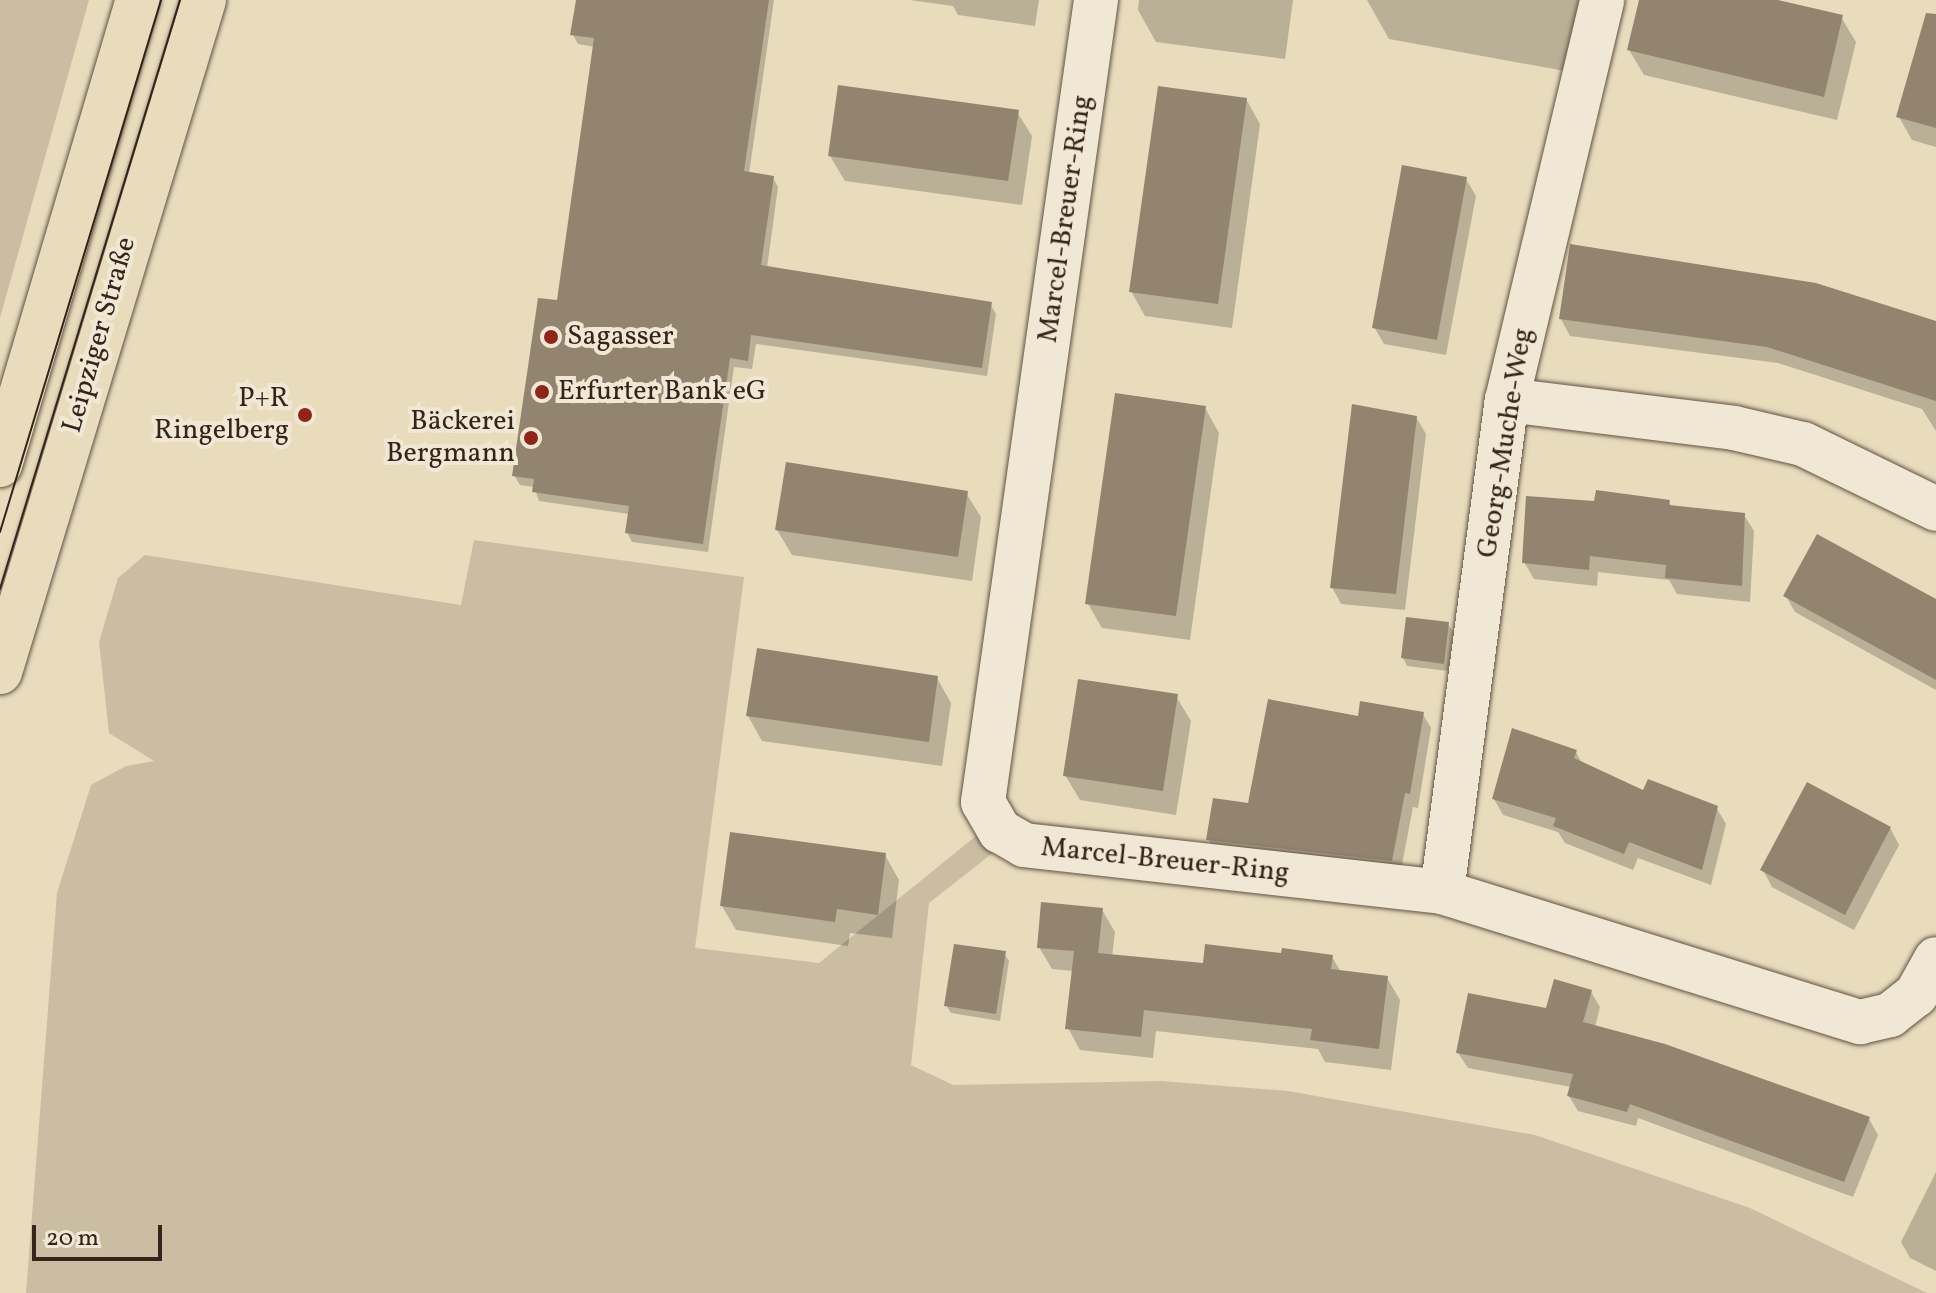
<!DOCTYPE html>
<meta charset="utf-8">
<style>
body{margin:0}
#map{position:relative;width:1936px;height:1293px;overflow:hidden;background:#e8dcbd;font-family:Vollkorn,serif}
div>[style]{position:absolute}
.green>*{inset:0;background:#cabda2}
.shadow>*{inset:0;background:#0003}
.building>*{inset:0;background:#938470}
.roads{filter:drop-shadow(0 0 2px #625244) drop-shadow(0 0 2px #625244)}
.minor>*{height:44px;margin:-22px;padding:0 22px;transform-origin:22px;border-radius:22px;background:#f0e8d4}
.major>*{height:44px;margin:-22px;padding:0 22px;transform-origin:22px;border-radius:22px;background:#e8dcbd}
.tram>*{height:2px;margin:-1px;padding:0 1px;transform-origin:1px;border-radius:1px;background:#36241c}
.dots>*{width:22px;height:22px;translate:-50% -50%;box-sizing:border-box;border:4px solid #f0e8d4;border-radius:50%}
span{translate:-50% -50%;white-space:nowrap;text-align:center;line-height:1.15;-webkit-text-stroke:8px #f0e8d4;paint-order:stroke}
.street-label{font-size:28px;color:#36241c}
.poi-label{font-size:28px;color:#36241c}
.left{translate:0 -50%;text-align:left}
.right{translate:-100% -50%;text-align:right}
.scale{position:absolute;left:32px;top:1225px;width:130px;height:36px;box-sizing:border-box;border:4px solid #36241c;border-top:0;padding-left:10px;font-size:24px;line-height:28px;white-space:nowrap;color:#36241c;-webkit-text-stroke:6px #f0e8d4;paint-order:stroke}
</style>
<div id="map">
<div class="green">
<i style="clip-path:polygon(0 0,89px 0,0 318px)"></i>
<i style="clip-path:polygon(474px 540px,744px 577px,695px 948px,819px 963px,981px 832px,994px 852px,929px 903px,911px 1065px,953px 1085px,1161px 1081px,1288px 1091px,1535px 1135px,1750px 1208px,1927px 1293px,26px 1293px,57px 893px,91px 785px,126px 766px,154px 761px,109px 733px,99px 642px,118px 578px,145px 555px,461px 605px)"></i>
</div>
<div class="shadow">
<i style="clip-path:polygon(578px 0,774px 0,749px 174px,773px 178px,778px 187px,767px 268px,990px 304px,996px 314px,987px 376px,756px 344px,752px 369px,734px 367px,708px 552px,632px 542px,627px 532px,629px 514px,539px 501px,534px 487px,520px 485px,514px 475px,558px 302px,595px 47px,578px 44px,573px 35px)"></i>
<i style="clip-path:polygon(910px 0,1039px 0,1035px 26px,958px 15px,953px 6px)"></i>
<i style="clip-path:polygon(1139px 0,1293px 0,1285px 59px,1156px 42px,1138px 10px)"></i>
<i style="clip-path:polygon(1367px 0,1589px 0,1576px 73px,1389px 39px)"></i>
<i style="clip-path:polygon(1641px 0,1769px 0,1841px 17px,1856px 42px,1837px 120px,1644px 75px,1629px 50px)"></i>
<i style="clip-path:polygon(1936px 44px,1936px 147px,1912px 140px,1899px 117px)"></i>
<i style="clip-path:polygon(1246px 99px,1260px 124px,1232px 328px,1145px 316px,1131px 291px)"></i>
<i style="clip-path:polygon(1017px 112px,1032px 136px,1022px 205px,845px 181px,830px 156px)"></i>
<i style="clip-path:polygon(1466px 179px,1476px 196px,1446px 355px,1384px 344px,1374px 327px)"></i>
<i style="clip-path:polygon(1561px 319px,1936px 338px,1936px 431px,1922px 409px,1778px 363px,1570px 336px)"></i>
<i style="clip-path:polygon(1205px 408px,1219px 433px,1190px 640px,1102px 628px,1088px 604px)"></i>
<i style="clip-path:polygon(1416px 417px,1426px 434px,1405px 610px,1341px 604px,1332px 587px)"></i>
<i style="clip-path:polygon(966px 493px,981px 517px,972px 581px,792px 555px,777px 530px)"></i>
<i style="clip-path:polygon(1669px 502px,1673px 508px,1744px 515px,1754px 531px,1750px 602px,1677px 594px,1669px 580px,1598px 572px,1597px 586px,1534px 579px,1524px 562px,1596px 503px)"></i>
<i style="clip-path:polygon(1786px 596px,1936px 602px,1936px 690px,1795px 612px)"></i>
<i style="clip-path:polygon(1448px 624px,1453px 632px,1448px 671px,1407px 666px,1403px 658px)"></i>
<i style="clip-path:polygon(937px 678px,951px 703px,942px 766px,762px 741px,748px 716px)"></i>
<i style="clip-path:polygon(1176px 696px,1191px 721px,1176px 815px,1080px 800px,1065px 775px)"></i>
<i style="clip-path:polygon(1422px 713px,1431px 728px,1418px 808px,1413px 807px,1400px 875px,1217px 855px,1209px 840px,1360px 718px)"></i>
<i style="clip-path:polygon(1576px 752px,1583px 765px,1644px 793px,1716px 807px,1726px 824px,1711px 885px,1638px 858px,1633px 870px,1565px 843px,1558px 832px,1503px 815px,1494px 799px)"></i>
<i style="clip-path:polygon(1890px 828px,1899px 845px,1854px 930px,1772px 887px,1763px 870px)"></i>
<i style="clip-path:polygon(885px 855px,899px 880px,892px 938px,850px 933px,848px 946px,736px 930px,722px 906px)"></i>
<i style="clip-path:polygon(1102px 910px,1115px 932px,1112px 957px,1204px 966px,1283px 955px,1332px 957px,1341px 972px,1387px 978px,1400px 1000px,1391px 1070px,1325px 1062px,1318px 1049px,1156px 1031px,1153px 1058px,1080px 1050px,1068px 1028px,1074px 971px,1052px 969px,1039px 947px)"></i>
<i style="clip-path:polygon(1004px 953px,1009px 961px,1000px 1021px,951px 1013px,946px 1005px)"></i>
<i style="clip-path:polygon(1591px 992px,1600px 1007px,1595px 1027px,1869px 1119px,1878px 1135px,1853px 1197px,1638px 1118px,1636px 1126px,1578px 1111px,1569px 1096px,1571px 1087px,1468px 1068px,1458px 1053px)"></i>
<i style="clip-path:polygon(1936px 1172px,1936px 1271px,1910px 1258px,1901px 1242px)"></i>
</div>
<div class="building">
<i style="clip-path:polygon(576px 0,769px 0,744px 171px,774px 176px,761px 265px,992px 302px,982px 368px,751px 335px,748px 361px,730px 358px,703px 544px,625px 533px,629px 506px,532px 492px,534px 479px,512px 476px,538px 298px,557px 300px,594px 38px,570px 35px)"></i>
<i style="clip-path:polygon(1639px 0,1778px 0,1843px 15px,1824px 97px,1627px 50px)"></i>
<i style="clip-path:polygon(1926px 13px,1936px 14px,1936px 128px,1896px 117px)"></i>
<i style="clip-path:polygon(838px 85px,1019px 110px,1008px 181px,828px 156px)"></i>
<i style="clip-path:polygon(1158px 86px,1247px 98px,1218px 304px,1129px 292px)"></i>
<i style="clip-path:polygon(1402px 165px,1467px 177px,1437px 340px,1372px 328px)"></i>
<i style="clip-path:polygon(1570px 244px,1816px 283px,1936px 321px,1936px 401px,1767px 347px,1559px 319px)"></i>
<i style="clip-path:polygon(1115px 393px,1206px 406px,1176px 616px,1085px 604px)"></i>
<i style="clip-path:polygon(1352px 404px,1417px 416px,1396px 594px,1330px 588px)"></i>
<i style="clip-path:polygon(786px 462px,968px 491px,958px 557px,775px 530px)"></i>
<i style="clip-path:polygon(1596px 490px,1670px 500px,1669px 505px,1745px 513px,1742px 586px,1665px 578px,1666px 565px,1590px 556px,1589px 570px,1522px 563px,1526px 496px,1594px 501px)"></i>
<i style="clip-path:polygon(1817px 534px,1936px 599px,1936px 680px,1783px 596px)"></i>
<i style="clip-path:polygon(1406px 617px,1449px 622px,1444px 664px,1401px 658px)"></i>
<i style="clip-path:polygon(757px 648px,938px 676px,929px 742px,746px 716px)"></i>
<i style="clip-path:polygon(1078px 679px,1178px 694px,1163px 791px,1063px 776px)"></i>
<i style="clip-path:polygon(1268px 699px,1358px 716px,1360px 701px,1424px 712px,1410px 794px,1405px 793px,1392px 861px,1206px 840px,1213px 798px,1248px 803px)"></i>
<i style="clip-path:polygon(1512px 728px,1577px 750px,1574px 758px,1643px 790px,1648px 779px,1718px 806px,1702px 870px,1629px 842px,1624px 854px,1553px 826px,1556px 818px,1492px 799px)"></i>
<i style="clip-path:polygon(1807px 782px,1891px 827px,1845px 915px,1760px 870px)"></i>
<i style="clip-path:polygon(730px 832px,886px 853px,878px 915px,837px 909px,835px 922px,720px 906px)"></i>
<i style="clip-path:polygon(1041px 902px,1103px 908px,1098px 953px,1203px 963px,1205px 944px,1281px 953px,1282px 948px,1333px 955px,1331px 969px,1388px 976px,1379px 1049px,1310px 1040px,1312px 1029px,1144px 1010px,1141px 1037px,1065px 1029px,1074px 951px,1037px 948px)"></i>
<i style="clip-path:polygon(954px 944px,1006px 951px,996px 1014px,944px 1006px)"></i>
<i style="clip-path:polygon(1554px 979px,1592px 990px,1583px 1022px,1665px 1044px,1870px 1117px,1844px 1182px,1630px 1104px,1627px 1112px,1567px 1096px,1573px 1074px,1456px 1053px,1468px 993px,1546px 1008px)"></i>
</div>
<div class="roads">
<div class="minor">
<i style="left:1096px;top:0;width:810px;rotate:98.02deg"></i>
<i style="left:983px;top:802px;width:34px;rotate:60deg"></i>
<i style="left:1000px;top:831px;width:28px;rotate:30deg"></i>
<i style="left:1024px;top:845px;width:421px;rotate:6.4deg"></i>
<i style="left:1442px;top:892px;width:438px;rotate:17.3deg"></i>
<i style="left:1860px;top:1022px;width:31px;rotate:-13deg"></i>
<i style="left:1890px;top:1015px;width:33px;rotate:-38deg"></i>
<i style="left:1916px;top:995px;width:41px;rotate:-60.9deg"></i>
<i style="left:1507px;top:400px;width:229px;rotate:7deg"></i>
<i style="left:1734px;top:428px;width:71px;rotate:13.1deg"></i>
<i style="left:1803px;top:444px;width:148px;rotate:26deg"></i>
<i style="left:1442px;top:892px;width:496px;rotate:-82.5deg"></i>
<i style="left:1507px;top:400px;width:411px;rotate:-76.6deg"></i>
</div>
<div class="major">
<i style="left:0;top:465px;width:485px;rotate:-73.5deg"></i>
<i style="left:0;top:672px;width:702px;rotate:-73.11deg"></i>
</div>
</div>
<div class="tram">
<i style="left:0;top:532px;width:556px;rotate:-73.16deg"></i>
<i style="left:0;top:589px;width:616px;rotate:-73.01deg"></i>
</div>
<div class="dots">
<i style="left:551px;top:337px;background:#8f2418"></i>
<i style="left:542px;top:392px;background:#8f2418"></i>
<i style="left:305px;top:415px;background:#8f2418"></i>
<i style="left:531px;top:438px;background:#8f2418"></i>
</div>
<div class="street-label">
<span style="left:1066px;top:219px;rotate:-82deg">Marcel-Breuer-Ring</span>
<span style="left:100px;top:335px;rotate:-74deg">Leipziger Straße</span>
<span style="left:1506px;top:443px;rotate:-81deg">Georg-Muche-Weg</span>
<span style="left:1165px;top:861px;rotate:6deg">Marcel-Breuer-Ring</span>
</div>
<div class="poi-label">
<span class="left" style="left:567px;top:337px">Sagasser</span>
<span class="left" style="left:558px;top:392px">Erfurter Bank eG</span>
<span class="right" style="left:289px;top:415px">P+R<br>Ringelberg</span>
<span class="right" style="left:515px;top:438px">Bäckerei<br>Bergmann</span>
</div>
<div class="scale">20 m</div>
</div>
